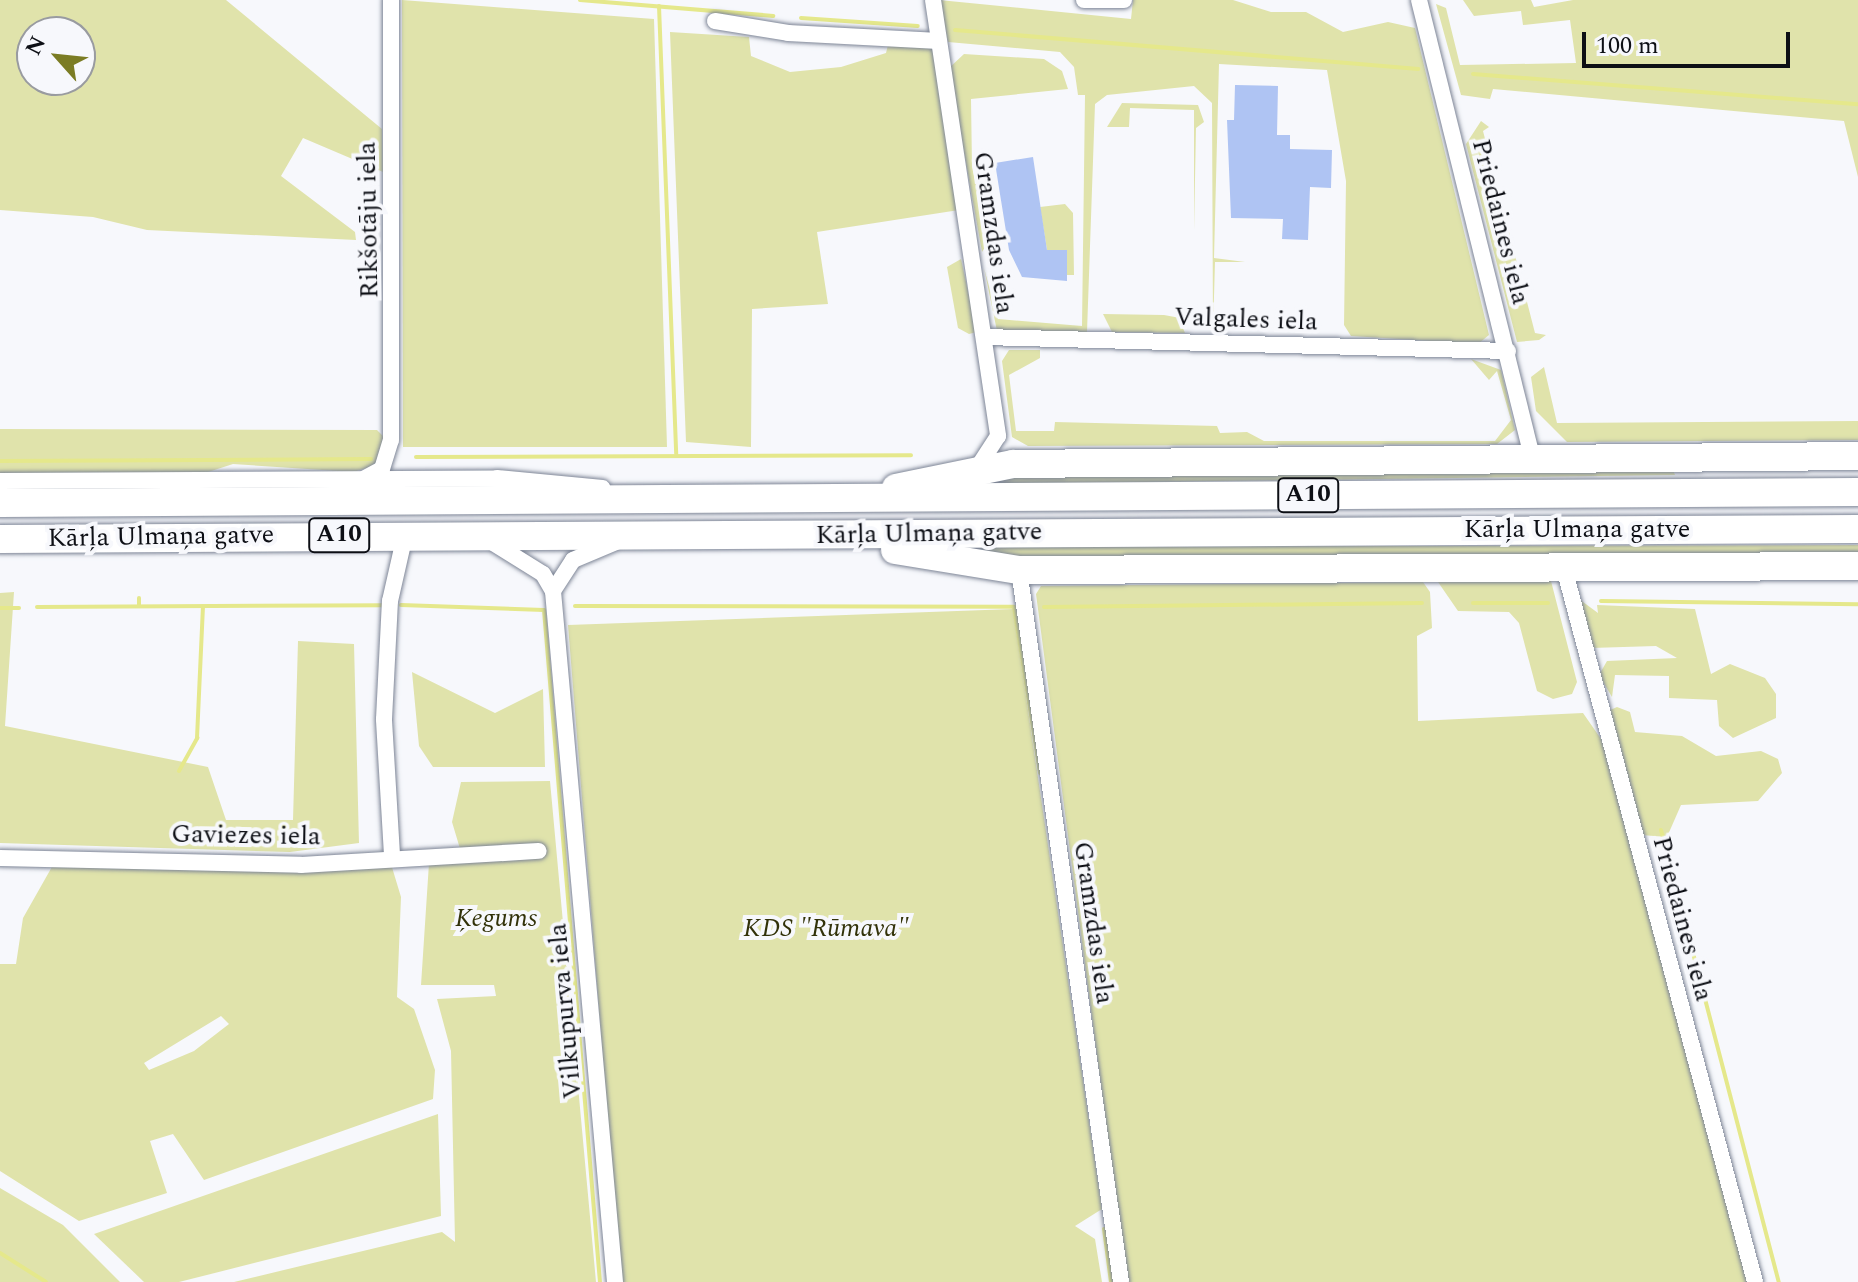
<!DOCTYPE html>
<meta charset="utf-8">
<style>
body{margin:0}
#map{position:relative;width:1858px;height:1282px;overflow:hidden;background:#f7f8fc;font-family:Spectral,serif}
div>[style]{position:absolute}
.green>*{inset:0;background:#e0e3ab}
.stream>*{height:4px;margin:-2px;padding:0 2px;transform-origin:2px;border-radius:2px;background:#e5e88b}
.building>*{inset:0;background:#afc4f3}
.roads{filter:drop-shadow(0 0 2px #7d8596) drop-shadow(0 0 2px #7d8596)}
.minor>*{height:16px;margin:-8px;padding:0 8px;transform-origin:8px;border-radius:8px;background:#fff}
.trunk>*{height:28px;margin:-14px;padding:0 14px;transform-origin:14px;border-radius:14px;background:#fff}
span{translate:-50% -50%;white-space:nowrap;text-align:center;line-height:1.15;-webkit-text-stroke:8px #f7f8fc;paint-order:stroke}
.shield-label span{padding:2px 6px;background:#f7f8fc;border:2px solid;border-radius:6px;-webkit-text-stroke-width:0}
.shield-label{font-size:24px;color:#0d0f15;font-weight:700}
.street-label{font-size:26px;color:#0d0f15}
.park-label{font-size:26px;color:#323209;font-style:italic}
.north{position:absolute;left:16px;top:16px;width:80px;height:80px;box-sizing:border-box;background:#f7f8fc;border:2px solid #999ba0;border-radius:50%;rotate:297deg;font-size:22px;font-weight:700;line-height:32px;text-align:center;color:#0d0f15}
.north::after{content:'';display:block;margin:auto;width:28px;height:36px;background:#7b7c24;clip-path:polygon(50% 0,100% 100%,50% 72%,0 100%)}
.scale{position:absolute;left:1582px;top:32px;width:208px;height:36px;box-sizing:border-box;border:4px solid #0d0f15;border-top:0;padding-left:10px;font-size:24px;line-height:28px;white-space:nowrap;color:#0d0f15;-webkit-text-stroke:6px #f7f8fc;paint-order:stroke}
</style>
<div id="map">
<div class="green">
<i style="clip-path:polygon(evenodd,0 0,226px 0,382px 129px,383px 172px,303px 138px,281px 176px,355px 232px,356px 240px,147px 230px,93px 217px,0 210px,0 0,32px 32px,80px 32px,80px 80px,32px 80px,32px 32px)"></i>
<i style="clip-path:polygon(402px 0,654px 19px,667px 447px,403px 447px)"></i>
<i style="clip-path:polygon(939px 0,1131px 19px,1133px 0,1233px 0,1271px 12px,1306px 12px,1343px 32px,1388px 22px,1415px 28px,1489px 335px,1478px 344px,1351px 336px,1344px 325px,1346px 181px,1327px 70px,1219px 64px,1214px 258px,1245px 262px,1215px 262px,1213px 331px,1212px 103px,1194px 86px,1107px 95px,1095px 104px,1087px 332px,997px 331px,984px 268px,998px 319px,1082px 326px,1085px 95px,1078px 95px,1074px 67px,1060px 52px,948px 42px)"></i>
<i style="clip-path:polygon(1463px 0,1531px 0,1534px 7px,1573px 0,1858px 0,1858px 177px,1844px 121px,1493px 89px,1490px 99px,1461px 95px,1436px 4px,1446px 8px,1460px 65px,1576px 63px,1570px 20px,1523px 25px,1521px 11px,1474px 16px)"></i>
<i style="clip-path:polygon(670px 32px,749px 37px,751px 56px,790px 72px,841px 67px,886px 53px,888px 45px,933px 48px,959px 210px,817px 232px,828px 304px,752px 309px,751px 447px,686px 442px)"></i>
<i style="clip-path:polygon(964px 54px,1044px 59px,1062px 71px,1068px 89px,971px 99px,972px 167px,989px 241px,982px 252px,949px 68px)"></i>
<i style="clip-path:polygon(1122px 103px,1198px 105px,1204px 122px,1196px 128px,1194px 231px,1194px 110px,1130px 108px,1129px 127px,1107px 127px)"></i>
<i style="clip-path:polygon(1481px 121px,1489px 127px,1483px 131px,1535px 333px,1546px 335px,1539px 340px,1517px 342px,1466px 144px)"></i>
<i style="clip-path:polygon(1065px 204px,1073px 213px,1074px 275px,1067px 275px,1067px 251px,1047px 250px,1040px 207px)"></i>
<i style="clip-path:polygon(961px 259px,977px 332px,969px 334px,958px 328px,947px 267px)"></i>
<i style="clip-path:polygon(1103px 314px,1164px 315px,1191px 320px,1180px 321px,1185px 333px,1112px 332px)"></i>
<i style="clip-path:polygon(1009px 350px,1040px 350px,1040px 358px,1009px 375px,1016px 431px,1054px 431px,1055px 422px,1217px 426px,1220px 433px,1247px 432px,1264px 441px,1495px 441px,1511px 420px,1497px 371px,1489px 380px,1471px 359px,1501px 370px,1515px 430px,1497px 444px,1028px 446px,1012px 437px,1002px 361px)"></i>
<i style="clip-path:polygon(1544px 367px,1557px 423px,1858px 421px,1858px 440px,1567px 442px,1536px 411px,1531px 377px)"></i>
<i style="clip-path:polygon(0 429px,377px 430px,384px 437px,380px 464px,353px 472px,233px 464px,202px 474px,0 475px)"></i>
<i style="clip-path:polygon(1673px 470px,1675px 475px,997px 484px,955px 478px)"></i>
<i style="clip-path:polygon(1858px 545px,1858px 558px,1049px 563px,948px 547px)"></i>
<i style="clip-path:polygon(1551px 581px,1577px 682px,1572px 694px,1553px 699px,1537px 691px,1519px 623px,1509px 612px,1458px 611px,1438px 582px)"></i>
<i style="clip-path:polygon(1423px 582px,1430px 592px,1432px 628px,1417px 636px,1418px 721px,1583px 713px,1606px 746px,1748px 1282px,1127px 1282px,1036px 594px,1041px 586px)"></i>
<i style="clip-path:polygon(14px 592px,5px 726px,208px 767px,226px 820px,293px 820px,298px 641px,354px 644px,359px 843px,290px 852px,0 843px,0 593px)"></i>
<i style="clip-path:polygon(1579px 599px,1598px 613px,1597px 605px,1695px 609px,1711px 674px,1730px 664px,1765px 678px,1776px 694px,1776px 718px,1733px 738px,1719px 726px,1717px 700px,1669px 698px,1669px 676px,1615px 675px,1612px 697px,1599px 675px,1607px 661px,1677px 658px,1656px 646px,1591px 648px)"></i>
<i style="clip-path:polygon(1013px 609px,1102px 1209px,1075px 1226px,1095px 1239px,1102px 1282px,621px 1282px,568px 625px)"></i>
<i style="clip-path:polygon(412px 672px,495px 713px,543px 689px,545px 767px,433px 767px,419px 746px)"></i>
<i style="clip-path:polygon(1617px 707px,1630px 712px,1635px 732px,1682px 736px,1716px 756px,1761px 751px,1778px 759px,1782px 773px,1758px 801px,1681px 805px,1667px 837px,1641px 835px,1608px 711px)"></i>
<i style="clip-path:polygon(550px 781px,596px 1282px,234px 1282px,442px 1232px,455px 1242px,451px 1051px,437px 999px,496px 996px,494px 985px,421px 985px,429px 863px,464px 862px,452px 822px,461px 782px)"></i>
<i style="clip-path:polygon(evenodd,391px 864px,401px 897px,397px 997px,414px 1009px,435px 1070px,433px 1099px,204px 1180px,173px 1134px,150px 1141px,167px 1193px,79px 1221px,0 1171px,0 964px,16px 964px,23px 918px,53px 865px,391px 864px,221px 1016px,229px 1024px,194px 1051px,149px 1070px,144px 1063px,221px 1016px)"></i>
<i style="clip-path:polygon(438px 1114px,441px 1216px,179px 1282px,144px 1282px,94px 1234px)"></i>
<i style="clip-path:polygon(0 1188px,63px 1225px,120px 1282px,0 1282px)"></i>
</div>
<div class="stream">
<i style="left:580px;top:0;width:194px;rotate:4.7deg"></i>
<i style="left:659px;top:6px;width:448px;rotate:87.8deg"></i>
<i style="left:801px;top:18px;width:117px;rotate:3.9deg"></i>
<i style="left:955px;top:30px;width:465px;rotate:4.8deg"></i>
<i style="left:1473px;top:74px;width:386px;rotate:4.5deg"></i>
<i style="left:416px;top:457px;width:495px;rotate:-0.2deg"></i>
<i style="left:0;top:461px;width:371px;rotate:-0.3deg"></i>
<i style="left:1601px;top:601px;width:257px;rotate:0.7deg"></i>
<i style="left:1473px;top:603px;width:75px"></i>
<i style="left:401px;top:605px;width:143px;rotate:2deg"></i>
<i style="left:544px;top:610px;width:674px;rotate:85.24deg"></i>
<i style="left:139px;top:606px;width:8px;rotate:-90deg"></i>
<i style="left:575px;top:606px;width:439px;rotate:0.1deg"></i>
<i style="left:1014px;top:607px;width:168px;rotate:81.1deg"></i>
<i style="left:37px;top:607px;width:350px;rotate:-0.3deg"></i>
<i style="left:1044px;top:607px;width:378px;rotate:-0.6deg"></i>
<i style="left:0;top:608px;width:19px"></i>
<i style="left:179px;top:771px;width:38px;rotate:-61deg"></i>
<i style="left:197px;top:738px;width:132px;rotate:-87.4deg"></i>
<i style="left:1661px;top:830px;width:467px;rotate:75.4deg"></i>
<i style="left:1104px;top:1229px;width:53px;rotate:82.5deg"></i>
<i style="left:0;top:1253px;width:54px;rotate:32.2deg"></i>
</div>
<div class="building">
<i style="clip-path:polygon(1235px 85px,1278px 86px,1277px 135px,1290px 135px,1290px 149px,1332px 150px,1331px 188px,1310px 187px,1308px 240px,1282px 239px,1283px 219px,1231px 218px,1227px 120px,1234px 120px)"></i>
<i style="clip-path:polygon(1033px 157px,1047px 250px,1067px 250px,1067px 281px,1022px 277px,1009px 250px,995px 163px)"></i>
</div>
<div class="roads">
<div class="minor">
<i style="left:933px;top:0;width:441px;rotate:81.5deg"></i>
<i style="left:998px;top:436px;width:37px;rotate:123deg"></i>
<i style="left:1084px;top:0;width:40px"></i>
<i style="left:1419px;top:0;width:471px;rotate:76.1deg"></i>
<i style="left:715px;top:21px;width:74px;rotate:9.3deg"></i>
<i style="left:788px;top:33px;width:151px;rotate:3deg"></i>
<i style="left:984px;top:337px;width:524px;rotate:1.53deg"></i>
<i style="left:365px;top:478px;width:19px;rotate:-28deg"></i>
<i style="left:382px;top:469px;width:30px;rotate:-73deg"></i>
<i style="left:391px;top:440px;width:440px;rotate:-90deg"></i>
<i style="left:0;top:481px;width:497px;rotate:-0.3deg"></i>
<i style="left:497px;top:478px;width:106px;rotate:5.4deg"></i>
<i style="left:490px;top:541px;width:62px;rotate:31.9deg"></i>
<i style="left:543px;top:574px;width:20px;rotate:60deg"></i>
<i style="left:1564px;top:568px;width:739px;rotate:75.02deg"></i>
<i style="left:1019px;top:570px;width:719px;rotate:81.85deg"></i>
<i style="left:392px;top:855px;width:136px;rotate:-93.4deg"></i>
<i style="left:384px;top:719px;width:118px;rotate:-87.1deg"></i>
<i style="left:390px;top:601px;width:68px;rotate:-77.2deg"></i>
<i style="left:0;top:858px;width:301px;rotate:1.3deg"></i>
<i style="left:301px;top:865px;width:238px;rotate:-3.4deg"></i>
<i style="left:615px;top:1282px;width:694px;rotate:-95.13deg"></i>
<i style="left:553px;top:591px;width:37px;rotate:-57deg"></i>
<i style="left:573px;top:560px;width:47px;rotate:-22.7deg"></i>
</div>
<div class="trunk">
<i style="left:896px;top:488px;width:119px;rotate:-11.6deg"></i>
<i style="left:1013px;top:464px;width:845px;rotate:-0.54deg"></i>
<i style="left:0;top:503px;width:1858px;rotate:-0.34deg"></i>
<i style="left:0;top:539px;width:1858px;rotate:-0.31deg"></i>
<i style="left:895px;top:550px;width:126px;rotate:9.2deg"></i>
<i style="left:1019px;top:570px;width:839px;rotate:-0.27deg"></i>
</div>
</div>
<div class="shield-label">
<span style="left:1308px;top:495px">A10</span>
<span style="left:339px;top:535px">A10</span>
</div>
<div class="street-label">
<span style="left:369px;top:220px;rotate:-91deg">Rikšotāju iela</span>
<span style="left:1500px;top:222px;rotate:76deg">Priedaines iela</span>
<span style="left:993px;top:233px;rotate:82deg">Gramzdas iela</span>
<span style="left:1246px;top:320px;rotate:2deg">Valgales iela</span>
<span style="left:1577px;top:530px">Kārļa Ulmaņa gatve</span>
<span style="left:929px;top:534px;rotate:-1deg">Kārļa Ulmaņa gatve</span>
<span style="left:161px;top:537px;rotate:-1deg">Kārļa Ulmaņa gatve</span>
<span style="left:246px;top:836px;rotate:1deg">Gaviezes iela</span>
<span style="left:1682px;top:919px;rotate:75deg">Priedaines iela</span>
<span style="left:1093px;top:923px;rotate:82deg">Gramzdas iela</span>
<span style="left:566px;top:1011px;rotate:-95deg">Vilkupurva iela</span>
</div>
<div class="park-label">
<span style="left:496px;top:919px">Ķegums</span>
<span style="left:826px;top:929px">KDS "Rūmava"</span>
</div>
<div class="north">N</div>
<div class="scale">100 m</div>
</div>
